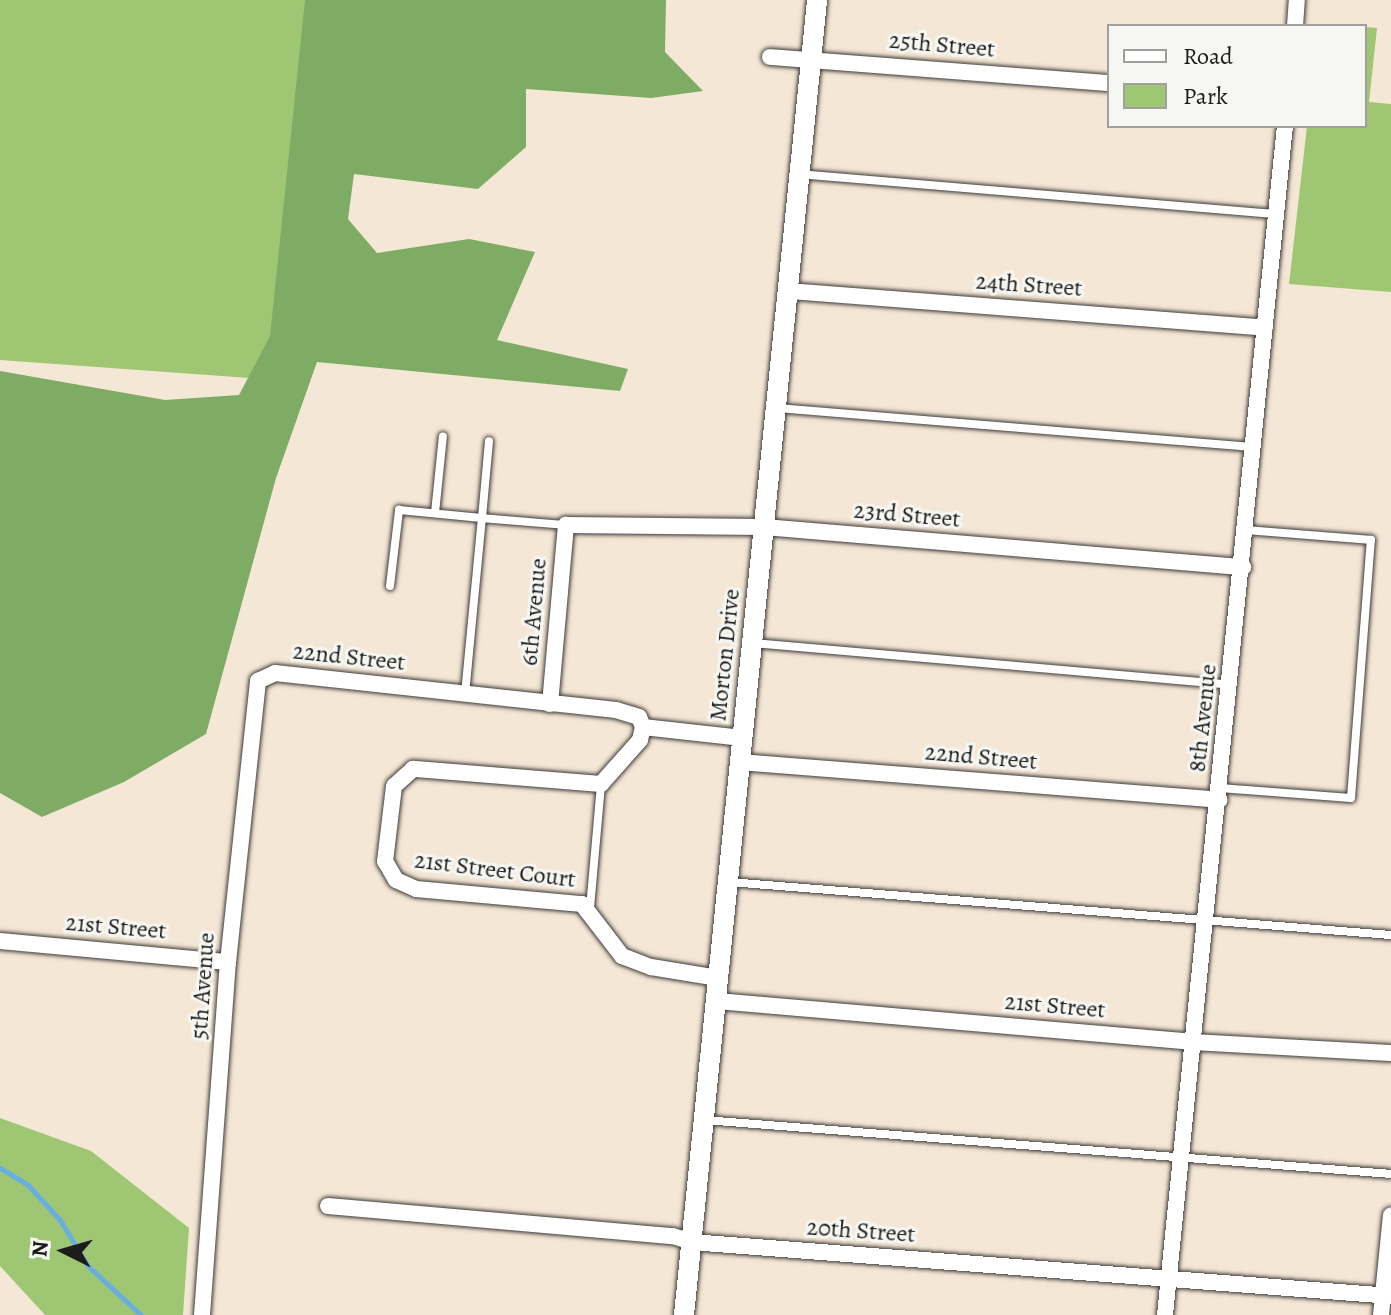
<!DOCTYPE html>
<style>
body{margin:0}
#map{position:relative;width:1391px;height:1315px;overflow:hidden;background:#f5e7d5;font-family:Alegreya,serif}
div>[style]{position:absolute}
.green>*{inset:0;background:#9fc773}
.forest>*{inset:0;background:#7fac65}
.stream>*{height:5px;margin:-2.5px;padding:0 2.5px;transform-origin:2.5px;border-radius:2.5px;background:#68afdf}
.roads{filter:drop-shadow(0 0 2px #3d3a38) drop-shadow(0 0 2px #3d3a38)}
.service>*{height:8px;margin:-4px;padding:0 4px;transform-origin:4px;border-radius:4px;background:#fff}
.minor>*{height:16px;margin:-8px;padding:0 8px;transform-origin:8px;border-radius:8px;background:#fff}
.tertiary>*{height:20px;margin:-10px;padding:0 10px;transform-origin:10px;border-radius:10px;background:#fff}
span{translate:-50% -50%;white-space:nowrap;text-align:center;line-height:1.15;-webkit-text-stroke:6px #f6f6f2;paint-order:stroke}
.street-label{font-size:24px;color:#1c1c1c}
.legend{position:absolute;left:1107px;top:24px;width:260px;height:104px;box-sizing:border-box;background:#f6f6f2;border:2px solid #9f9f9c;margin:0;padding:10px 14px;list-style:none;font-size:24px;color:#1c1c1c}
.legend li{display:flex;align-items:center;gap:16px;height:40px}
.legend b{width:40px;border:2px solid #9f9f9c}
.north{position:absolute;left:24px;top:1211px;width:80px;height:80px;-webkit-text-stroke:6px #f6f6f2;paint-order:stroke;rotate:275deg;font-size:22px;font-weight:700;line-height:32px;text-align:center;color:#1c1c1c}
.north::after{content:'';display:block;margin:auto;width:28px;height:36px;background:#1c1c1c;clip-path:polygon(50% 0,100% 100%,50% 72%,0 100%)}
</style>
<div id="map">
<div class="green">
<i style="clip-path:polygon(0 0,325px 0,292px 381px,0 360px)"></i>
<i style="clip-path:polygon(1365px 27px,1377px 28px,1369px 102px,1391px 104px,1391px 292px,1289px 284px,1307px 126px,1365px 126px)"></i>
<i style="clip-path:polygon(0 1118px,91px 1151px,189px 1228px,183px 1315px,45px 1315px,0 1266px)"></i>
</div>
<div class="forest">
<i style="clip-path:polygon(305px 0,666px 0,665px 52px,703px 91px,651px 98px,526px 89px,526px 147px,478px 189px,354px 174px,348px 219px,377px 253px,469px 239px,535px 252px,497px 340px,628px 369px,620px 391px,317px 362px,276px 478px,206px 734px,124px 782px,42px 817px,0 793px,0 371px,165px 400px,239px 395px,270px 336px)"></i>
</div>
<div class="stream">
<i style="left:0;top:1168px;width:33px;rotate:31deg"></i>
<i style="left:28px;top:1185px;width:47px;rotate:47.6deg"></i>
<i style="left:60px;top:1220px;width:52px;rotate:59deg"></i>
<i style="left:87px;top:1265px;width:74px;rotate:42.8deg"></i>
</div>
<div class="roads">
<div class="service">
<i style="left:799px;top:174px;width:479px;rotate:4.8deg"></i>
<i style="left:778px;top:408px;width:478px;rotate:4.7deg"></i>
<i style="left:435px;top:513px;width:77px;rotate:-84.1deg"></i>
<i style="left:390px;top:586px;width:77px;rotate:-83.2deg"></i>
<i style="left:399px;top:510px;width:83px;rotate:5.5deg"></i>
<i style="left:482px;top:518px;width:77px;rotate:-84.8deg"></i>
<i style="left:754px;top:643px;width:478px;rotate:5deg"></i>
<i style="left:465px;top:694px;width:177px;rotate:-84.5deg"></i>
<i style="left:482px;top:518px;width:84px;rotate:4.8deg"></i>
<i style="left:1220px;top:788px;width:131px;rotate:4.4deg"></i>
<i style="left:1351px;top:798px;width:259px;rotate:-85.6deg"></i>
<i style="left:1371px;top:540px;width:125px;rotate:-175.4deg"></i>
<i style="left:729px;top:882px;width:664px;rotate:4.58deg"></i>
<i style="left:590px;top:908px;width:124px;rotate:-84.9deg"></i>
<i style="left:704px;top:1120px;width:689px;rotate:4.49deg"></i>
</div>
<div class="minor">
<i style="left:1295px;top:26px;width:26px;rotate:-86deg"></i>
<i style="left:770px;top:57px;width:340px;rotate:4.4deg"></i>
<i style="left:789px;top:291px;width:477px;rotate:4.4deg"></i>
<i style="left:550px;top:704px;width:180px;rotate:-84.9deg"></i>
<i style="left:566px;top:525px;width:198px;rotate:0.6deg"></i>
<i style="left:764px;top:527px;width:481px;rotate:4.8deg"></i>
<i style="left:643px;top:727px;width:13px;rotate:103deg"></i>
<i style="left:640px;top:740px;width:59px;rotate:131.6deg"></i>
<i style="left:601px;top:784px;width:189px;rotate:-175.4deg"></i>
<i style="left:413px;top:769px;width:25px;rotate:138deg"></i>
<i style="left:394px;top:786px;width:76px;rotate:96.8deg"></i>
<i style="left:385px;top:861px;width:22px;rotate:60deg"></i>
<i style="left:396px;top:880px;width:22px;rotate:24deg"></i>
<i style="left:416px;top:889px;width:167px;rotate:5.2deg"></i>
<i style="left:582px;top:904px;width:66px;rotate:52.4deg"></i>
<i style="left:622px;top:956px;width:31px;rotate:21deg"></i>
<i style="left:651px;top:967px;width:68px;rotate:9.3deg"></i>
<i style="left:739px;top:762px;width:482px;rotate:4.5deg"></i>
<i style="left:0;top:941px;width:229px;rotate:5.3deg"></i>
<i style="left:716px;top:1001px;width:478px;rotate:4.9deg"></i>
<i style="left:1192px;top:1042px;width:199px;rotate:3.2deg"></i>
<i style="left:328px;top:1206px;width:346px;rotate:5deg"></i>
<i style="left:673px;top:1236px;width:19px;rotate:18deg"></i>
<i style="left:691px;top:1242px;width:702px;rotate:4.41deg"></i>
<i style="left:202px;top:1315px;width:354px;rotate:-85.8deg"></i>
<i style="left:228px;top:962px;width:283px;rotate:-83.9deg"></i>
<i style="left:258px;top:681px;width:19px;rotate:-25deg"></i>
<i style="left:275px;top:673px;width:343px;rotate:6.2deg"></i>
<i style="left:616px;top:710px;width:24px;rotate:17deg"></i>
<i style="left:639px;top:717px;width:11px;rotate:68deg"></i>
<i style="left:643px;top:727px;width:100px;rotate:6.3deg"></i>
<i style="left:1165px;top:1315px;width:1195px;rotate:-84.24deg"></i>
<i style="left:1381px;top:1315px;width:100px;rotate:-84.3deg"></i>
</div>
<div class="tertiary">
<i style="left:684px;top:1315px;width:1322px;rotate:-84.22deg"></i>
</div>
</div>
<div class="street-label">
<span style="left:942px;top:45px;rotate:5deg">25th Street</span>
<span style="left:1029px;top:285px;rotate:4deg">24th Street</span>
<span style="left:907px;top:515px;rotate:5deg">23rd Street</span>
<span style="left:534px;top:612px;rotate:-85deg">6th Avenue</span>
<span style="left:725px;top:655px;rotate:-84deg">Morton Drive</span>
<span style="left:349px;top:657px;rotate:6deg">22nd Street</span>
<span style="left:1203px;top:718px;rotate:-84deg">8th Avenue</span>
<span style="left:981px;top:757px;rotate:5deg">22nd Street</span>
<span style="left:495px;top:870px;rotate:7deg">21st Street Court</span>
<span style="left:116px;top:927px;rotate:5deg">21st Street</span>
<span style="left:203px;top:986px;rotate:-86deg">5th Avenue</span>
<span style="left:1055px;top:1006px;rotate:5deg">21st Street</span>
<span style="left:861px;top:1231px;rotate:4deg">20th Street</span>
</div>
<ul class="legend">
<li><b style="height:10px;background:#fff"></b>Road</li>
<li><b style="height:22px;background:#9fc773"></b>Park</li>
</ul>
<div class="north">N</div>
</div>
